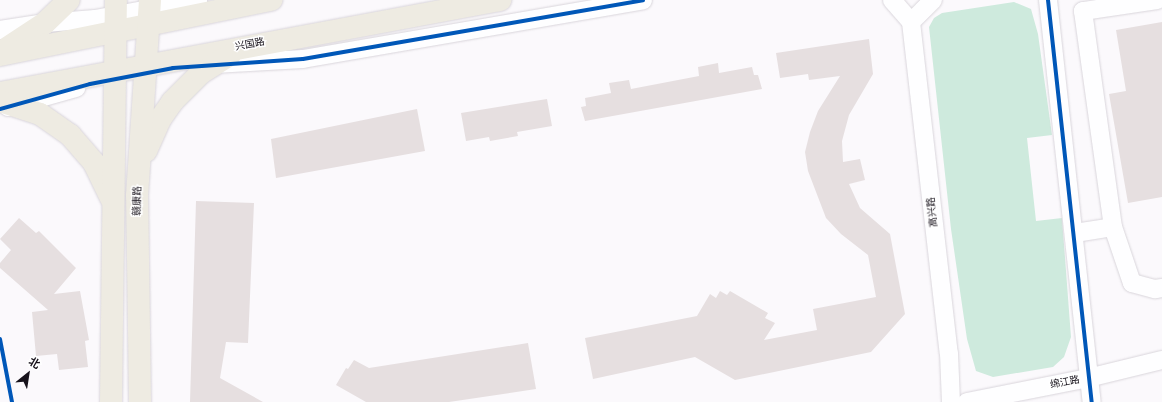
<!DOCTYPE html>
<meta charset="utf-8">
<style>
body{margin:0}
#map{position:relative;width:1162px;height:402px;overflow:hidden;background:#fbf9fc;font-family:"Source Sans 3","Noto Sans SC",sans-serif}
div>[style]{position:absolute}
.green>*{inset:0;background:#ceeadd}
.building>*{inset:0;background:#e6dfe0}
.roads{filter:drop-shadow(0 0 1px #d9d5db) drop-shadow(0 0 1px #d9d5db)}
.minor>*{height:18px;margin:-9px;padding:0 9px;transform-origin:9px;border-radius:9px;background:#fefeff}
.major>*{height:22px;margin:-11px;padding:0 11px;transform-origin:11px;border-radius:11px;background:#eeebe2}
.cycleway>*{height:4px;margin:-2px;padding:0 2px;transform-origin:2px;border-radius:2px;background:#0057b8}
span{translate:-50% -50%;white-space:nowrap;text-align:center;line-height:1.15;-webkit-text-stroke:3px #fff;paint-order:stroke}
.street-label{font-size:10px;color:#17121b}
.north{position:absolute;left:8px;top:354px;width:40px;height:40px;-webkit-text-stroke:3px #fff;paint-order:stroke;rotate:30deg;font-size:11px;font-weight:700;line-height:16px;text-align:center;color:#17121b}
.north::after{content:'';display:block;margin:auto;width:14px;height:18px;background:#17121b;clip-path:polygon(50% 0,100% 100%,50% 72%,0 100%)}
</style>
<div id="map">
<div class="green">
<i style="clip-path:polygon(1014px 2px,1031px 9px,1038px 34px,1052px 135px,1027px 138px,1036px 221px,1062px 218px,1071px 337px,1064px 357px,1053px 367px,993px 377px,976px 371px,967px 339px,951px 229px,929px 27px,934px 18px,942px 13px)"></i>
</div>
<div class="building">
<i style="clip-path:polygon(1162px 22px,1162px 197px,1128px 203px,1109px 94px,1126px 91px,1116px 30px)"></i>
<i style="clip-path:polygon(869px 39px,873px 74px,849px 115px,842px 141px,843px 162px,860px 159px,865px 180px,849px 184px,860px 208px,890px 234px,905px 314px,871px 352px,735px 380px,695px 357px,593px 379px,585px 338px,697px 316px,710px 294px,716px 298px,720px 291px,727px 295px,730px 291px,768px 313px,765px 318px,775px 323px,764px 340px,817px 330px,813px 309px,876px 297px,868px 255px,841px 234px,826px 218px,808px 171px,805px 152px,810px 132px,818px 111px,840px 76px,809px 80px,808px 74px,780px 78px,776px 53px)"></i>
<i style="clip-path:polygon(718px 63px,719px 73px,752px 67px,754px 75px,758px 75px,762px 89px,585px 121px,581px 107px,586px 106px,585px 98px,611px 93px,609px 83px,629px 80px,631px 89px,699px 76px,698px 67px)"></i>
<i style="clip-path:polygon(547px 99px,552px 126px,517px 132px,518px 136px,490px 141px,489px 137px,466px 141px,461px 113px)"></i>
<i style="clip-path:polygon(417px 109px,425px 151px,276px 178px,271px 139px)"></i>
<i style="clip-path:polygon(196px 201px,254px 203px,248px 343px,226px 342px,220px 378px,263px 402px,190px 402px)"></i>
<i style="clip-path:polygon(19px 218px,36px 233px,39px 231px,76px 268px,54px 294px,80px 291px,89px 340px,85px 341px,88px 367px,59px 370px,57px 354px,36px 356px,32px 312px,48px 310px,0 268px,0 263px,11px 250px,0 239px)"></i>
<i style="clip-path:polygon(528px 343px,536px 389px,449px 402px,366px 402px,336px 385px,346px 368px,348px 369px,354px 360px,369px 368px)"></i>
</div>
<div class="roads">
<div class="minor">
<i style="left:892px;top:0;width:29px;rotate:49deg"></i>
<i style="left:1048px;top:0;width:404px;rotate:83.8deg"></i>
<i style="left:1157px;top:0;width:75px;rotate:171.5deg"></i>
<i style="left:1083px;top:11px;width:218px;rotate:82.1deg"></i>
<i style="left:1113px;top:227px;width:59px;rotate:71.3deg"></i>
<i style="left:1132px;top:283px;width:24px;rotate:15deg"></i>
<i style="left:1155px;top:289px;width:7px;rotate:-8deg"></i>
<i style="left:911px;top:22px;width:333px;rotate:83.5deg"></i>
<i style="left:949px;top:353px;width:49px;rotate:87.7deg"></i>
<i style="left:911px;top:22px;width:31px;rotate:-45deg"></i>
<i style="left:0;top:30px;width:46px;rotate:-8.8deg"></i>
<i style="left:45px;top:23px;width:50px;rotate:-4.6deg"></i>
<i style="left:95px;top:19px;width:105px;rotate:-10.5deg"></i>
<i style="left:214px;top:64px;width:89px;rotate:-3.2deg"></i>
<i style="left:303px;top:59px;width:345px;rotate:-9.8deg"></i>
<i style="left:8px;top:107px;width:71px;rotate:-15.6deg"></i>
<i style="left:1075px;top:233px;width:38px;rotate:-9deg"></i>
<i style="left:967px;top:402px;width:123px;rotate:-11.2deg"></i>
<i style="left:1088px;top:378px;width:76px;rotate:-13.7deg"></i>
</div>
<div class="major">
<i style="left:7px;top:48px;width:45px;rotate:-33.3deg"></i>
<i style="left:45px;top:23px;width:33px;rotate:-44deg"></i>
<i style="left:0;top:55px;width:277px;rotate:-11.5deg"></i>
<i style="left:0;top:93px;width:509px;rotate:-10.54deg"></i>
<i style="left:0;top:101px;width:42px;rotate:18deg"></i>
<i style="left:40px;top:114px;width:37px;rotate:35deg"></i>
<i style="left:70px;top:135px;width:37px;rotate:49deg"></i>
<i style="left:94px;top:163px;width:39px;rotate:64deg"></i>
<i style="left:146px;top:151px;width:36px;rotate:-66deg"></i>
<i style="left:161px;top:118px;width:19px;rotate:-55deg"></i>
<i style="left:172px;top:102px;width:41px;rotate:-45deg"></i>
<i style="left:201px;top:73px;width:34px;rotate:-32deg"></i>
<i style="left:111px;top:402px;width:402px;rotate:-89.3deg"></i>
<i style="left:140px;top:402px;width:206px;rotate:-90.8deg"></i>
<i style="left:137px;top:196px;width:196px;rotate:-86.2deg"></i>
</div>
</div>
<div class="cycleway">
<i style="left:1048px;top:0;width:404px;rotate:83.8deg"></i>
<i style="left:0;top:109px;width:93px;rotate:-15.5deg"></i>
<i style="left:90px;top:84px;width:85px;rotate:-10.9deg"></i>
<i style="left:173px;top:68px;width:130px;rotate:-4deg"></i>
<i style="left:303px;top:59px;width:345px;rotate:-9.8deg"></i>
<i style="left:0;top:339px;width:64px;rotate:79.2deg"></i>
</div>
<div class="street-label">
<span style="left:250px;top:45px;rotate:-11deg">兴国路</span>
<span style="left:138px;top:201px;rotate:-89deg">赣康路</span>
<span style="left:933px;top:212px;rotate:-96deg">高兴路</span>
<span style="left:1065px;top:383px;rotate:-11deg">绵江路</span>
</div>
<div class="north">北</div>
</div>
